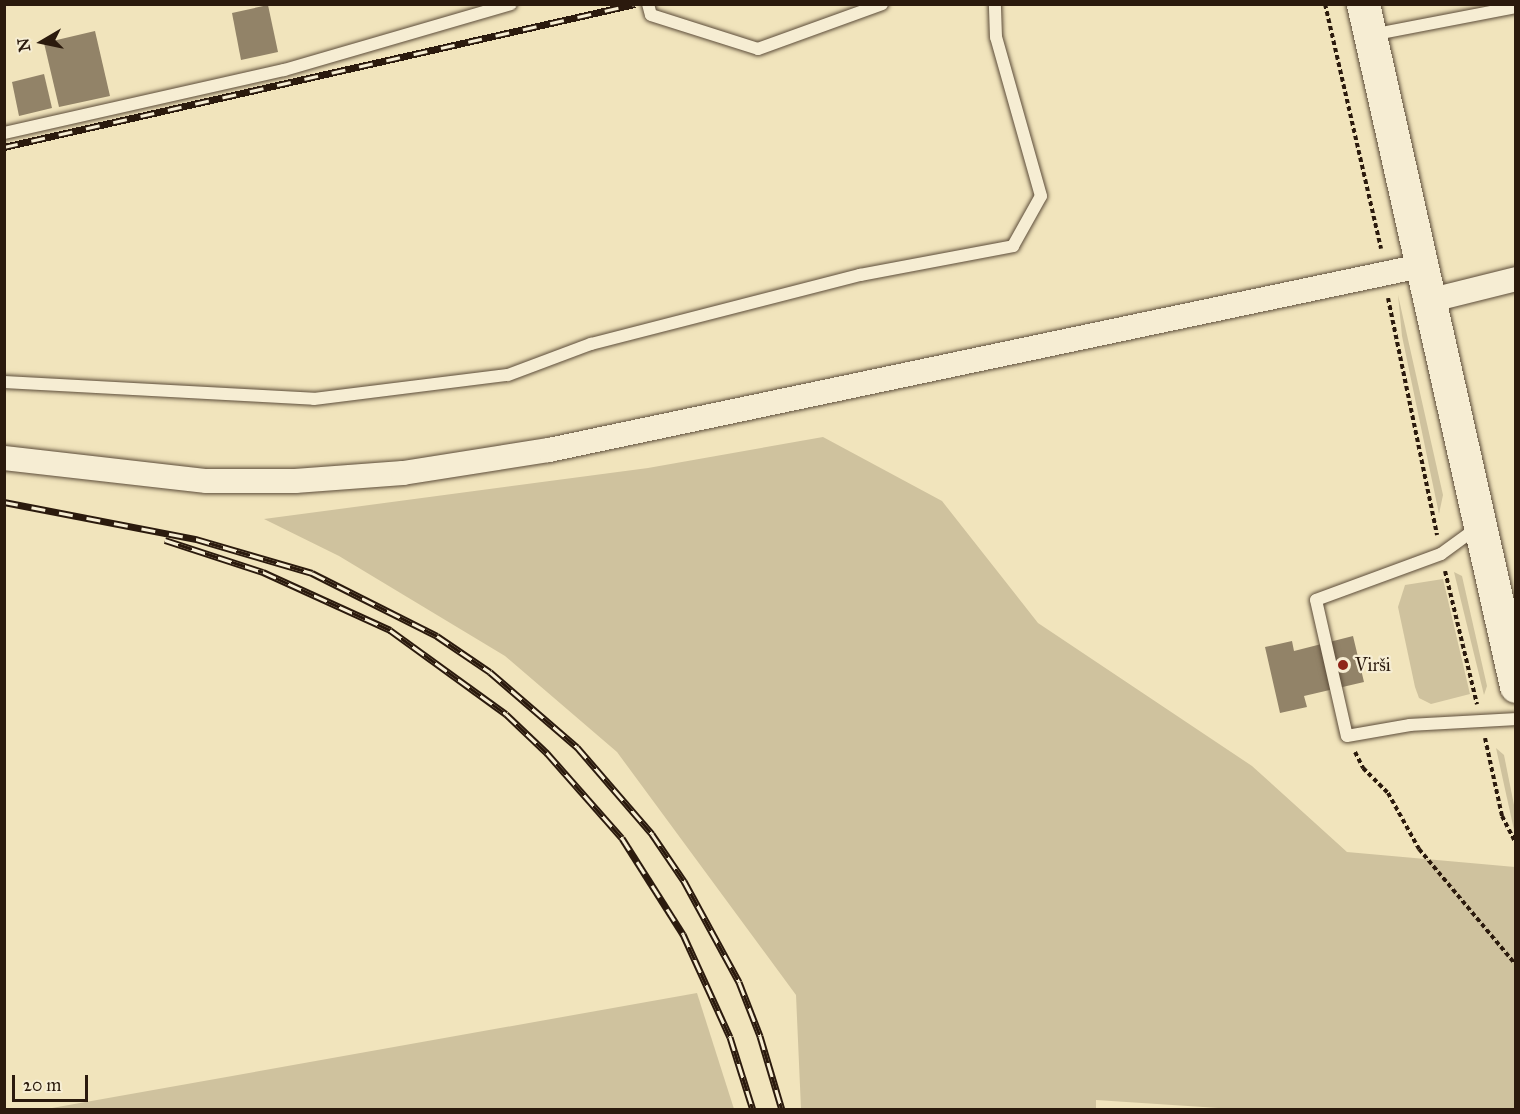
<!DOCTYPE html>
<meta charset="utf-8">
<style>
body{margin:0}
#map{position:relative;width:1520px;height:1114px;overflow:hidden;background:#f1e4bc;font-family:"IM FELL Great Primer",serif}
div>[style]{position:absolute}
.green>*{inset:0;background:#cfc29e}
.building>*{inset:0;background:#928368}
.path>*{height:4px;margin-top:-2px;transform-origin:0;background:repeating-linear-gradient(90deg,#2b1a0d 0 4.5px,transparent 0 7.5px)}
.roads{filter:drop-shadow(0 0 2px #5c4c39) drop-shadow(0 0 2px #5c4c39)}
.lane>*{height:12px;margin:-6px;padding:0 6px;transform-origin:6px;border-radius:6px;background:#f6edd3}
.street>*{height:24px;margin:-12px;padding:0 12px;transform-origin:12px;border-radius:12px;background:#f6edd3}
.secondary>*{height:33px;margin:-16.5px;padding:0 16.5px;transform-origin:16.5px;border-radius:16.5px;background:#f6edd3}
.rail>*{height:7px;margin-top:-3.5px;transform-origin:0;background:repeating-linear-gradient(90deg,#f6edd3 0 14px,#2b1a0d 0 28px);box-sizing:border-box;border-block:2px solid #2b1a0d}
.dots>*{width:16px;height:16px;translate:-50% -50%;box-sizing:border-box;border:3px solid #f6edd3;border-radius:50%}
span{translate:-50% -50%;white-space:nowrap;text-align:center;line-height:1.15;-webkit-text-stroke:4.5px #f6edd3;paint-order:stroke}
.poi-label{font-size:18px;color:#2b1a0d}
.left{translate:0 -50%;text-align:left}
.frame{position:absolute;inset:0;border:6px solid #2b1a0d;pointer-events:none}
.north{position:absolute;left:12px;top:12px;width:60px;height:60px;-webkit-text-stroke:4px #f6edd3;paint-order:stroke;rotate:261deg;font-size:16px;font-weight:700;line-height:24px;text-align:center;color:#2b1a0d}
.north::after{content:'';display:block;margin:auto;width:21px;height:27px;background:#2b1a0d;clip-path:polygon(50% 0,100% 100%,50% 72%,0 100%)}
.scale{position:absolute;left:12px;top:1075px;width:76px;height:27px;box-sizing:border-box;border:3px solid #2b1a0d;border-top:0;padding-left:8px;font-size:18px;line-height:21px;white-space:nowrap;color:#2b1a0d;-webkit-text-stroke:4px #f6edd3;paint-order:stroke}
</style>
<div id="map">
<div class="green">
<i style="clip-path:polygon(1398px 295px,1443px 495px,1439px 514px,1402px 336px)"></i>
<i style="clip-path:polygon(823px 437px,942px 501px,1038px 623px,1252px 766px,1347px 852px,1515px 867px,1515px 1109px,1249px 1110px,1096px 1100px,1096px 1110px,801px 1109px,796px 995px,617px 752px,505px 656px,339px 556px,264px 519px,648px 468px)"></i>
<i style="clip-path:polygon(1454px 572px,1462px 576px,1487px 686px,1484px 695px)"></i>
<i style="clip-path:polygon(1443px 579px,1470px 694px,1431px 704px,1419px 698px,1415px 687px,1398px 607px,1405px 585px)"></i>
<i style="clip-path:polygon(1496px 748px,1504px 755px,1515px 810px,1514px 830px)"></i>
<i style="clip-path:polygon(697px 993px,734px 1109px,51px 1109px,52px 1108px)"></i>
</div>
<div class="building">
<i style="clip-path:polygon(268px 5px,278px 52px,241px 60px,232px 13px)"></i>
<i style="clip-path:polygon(95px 31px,110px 96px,59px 107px,44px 43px)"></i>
<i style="clip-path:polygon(44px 74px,52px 108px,19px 116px,12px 82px)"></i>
<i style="clip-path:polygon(1353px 636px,1364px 682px,1304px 696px,1307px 707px,1280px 713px,1265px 647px,1292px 641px,1294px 651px)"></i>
</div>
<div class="path">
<i style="left:1325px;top:4px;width:251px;rotate:77.1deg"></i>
<i style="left:1388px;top:298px;width:242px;rotate:78.3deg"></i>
<i style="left:1445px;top:571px;width:137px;rotate:76.5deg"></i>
<i style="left:1485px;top:738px;width:80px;rotate:77.7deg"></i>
<i style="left:1502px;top:816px;width:31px;rotate:63deg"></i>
<i style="left:1355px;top:752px;width:18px;rotate:63deg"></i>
<i style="left:1363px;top:768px;width:35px;rotate:45deg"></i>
<i style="left:1388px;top:793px;width:64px;rotate:61deg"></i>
<i style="left:1419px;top:849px;width:151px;rotate:50.1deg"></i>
</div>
<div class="roads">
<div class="lane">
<i style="left:648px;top:4px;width:11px;rotate:75deg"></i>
<i style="left:651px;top:15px;width:112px;rotate:17.6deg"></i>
<i style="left:758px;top:49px;width:132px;rotate:-19.9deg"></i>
<i style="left:1371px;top:35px;width:148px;rotate:-10.9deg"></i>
<i style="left:4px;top:133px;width:287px;rotate:-12.7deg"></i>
<i style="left:284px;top:70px;width:236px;rotate:-16.2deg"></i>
<i style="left:4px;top:382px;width:310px;rotate:3.1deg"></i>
<i style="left:314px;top:399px;width:195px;rotate:-7.1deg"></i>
<i style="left:508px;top:375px;width:89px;rotate:-20.5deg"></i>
<i style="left:591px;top:344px;width:278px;rotate:-14.4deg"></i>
<i style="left:860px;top:275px;width:156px;rotate:-10.7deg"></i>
<i style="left:1013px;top:246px;width:57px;rotate:-60.8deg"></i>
<i style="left:1041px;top:196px;width:165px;rotate:-105.8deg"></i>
<i style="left:996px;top:37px;width:33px;rotate:-92deg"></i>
<i style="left:1478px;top:527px;width:46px;rotate:143.9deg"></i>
<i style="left:1441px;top:554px;width:133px;rotate:159.8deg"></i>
<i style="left:1316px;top:600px;width:139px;rotate:77.2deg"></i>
<i style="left:1347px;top:736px;width:64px;rotate:-9.9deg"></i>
<i style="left:1410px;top:725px;width:106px;rotate:-3.2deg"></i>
</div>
<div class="street">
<i style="left:1428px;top:301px;width:91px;rotate:-14deg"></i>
<i style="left:4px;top:458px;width:204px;rotate:6.5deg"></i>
<i style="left:207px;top:481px;width:88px"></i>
<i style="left:295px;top:481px;width:108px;rotate:-4.2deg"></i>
<i style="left:403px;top:473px;width:148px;rotate:-9deg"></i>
<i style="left:549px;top:450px;width:891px;rotate:-11.92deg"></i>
</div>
<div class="secondary">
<i style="left:1363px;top:4px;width:699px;rotate:77.36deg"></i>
</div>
</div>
<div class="rail">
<i style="left:4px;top:147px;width:647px;rotate:-12.77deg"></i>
<i style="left:4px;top:502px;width:196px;rotate:10.9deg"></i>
<i style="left:196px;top:539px;width:121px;rotate:16.3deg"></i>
<i style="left:312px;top:573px;width:140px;rotate:26.7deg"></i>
<i style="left:437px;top:636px;width:64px;rotate:34.2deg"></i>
<i style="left:490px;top:672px;width:115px;rotate:40.8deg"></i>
<i style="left:577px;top:747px;width:115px;rotate:49.2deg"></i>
<i style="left:652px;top:834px;width:57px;rotate:55.8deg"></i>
<i style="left:684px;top:881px;width:115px;rotate:61.4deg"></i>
<i style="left:739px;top:982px;width:58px;rotate:68.7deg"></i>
<i style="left:760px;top:1036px;width:77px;rotate:73.4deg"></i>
<i style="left:165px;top:540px;width:103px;rotate:18.1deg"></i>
<i style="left:263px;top:572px;width:140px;rotate:24.5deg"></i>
<i style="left:390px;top:630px;width:143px;rotate:35.9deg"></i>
<i style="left:506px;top:714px;width:57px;rotate:43.6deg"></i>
<i style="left:547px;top:753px;width:113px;rotate:48.6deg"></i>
<i style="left:622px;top:838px;width:114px;rotate:57.6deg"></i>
<i style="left:683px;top:934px;width:113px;rotate:65.5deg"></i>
<i style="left:730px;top:1037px;width:77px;rotate:72.5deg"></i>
</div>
<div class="dots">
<i style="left:1343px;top:665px;background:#8f2418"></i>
</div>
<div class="poi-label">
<span class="left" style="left:1355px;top:665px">Virši</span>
</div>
<div class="frame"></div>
<div class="north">N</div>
<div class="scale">20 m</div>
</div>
